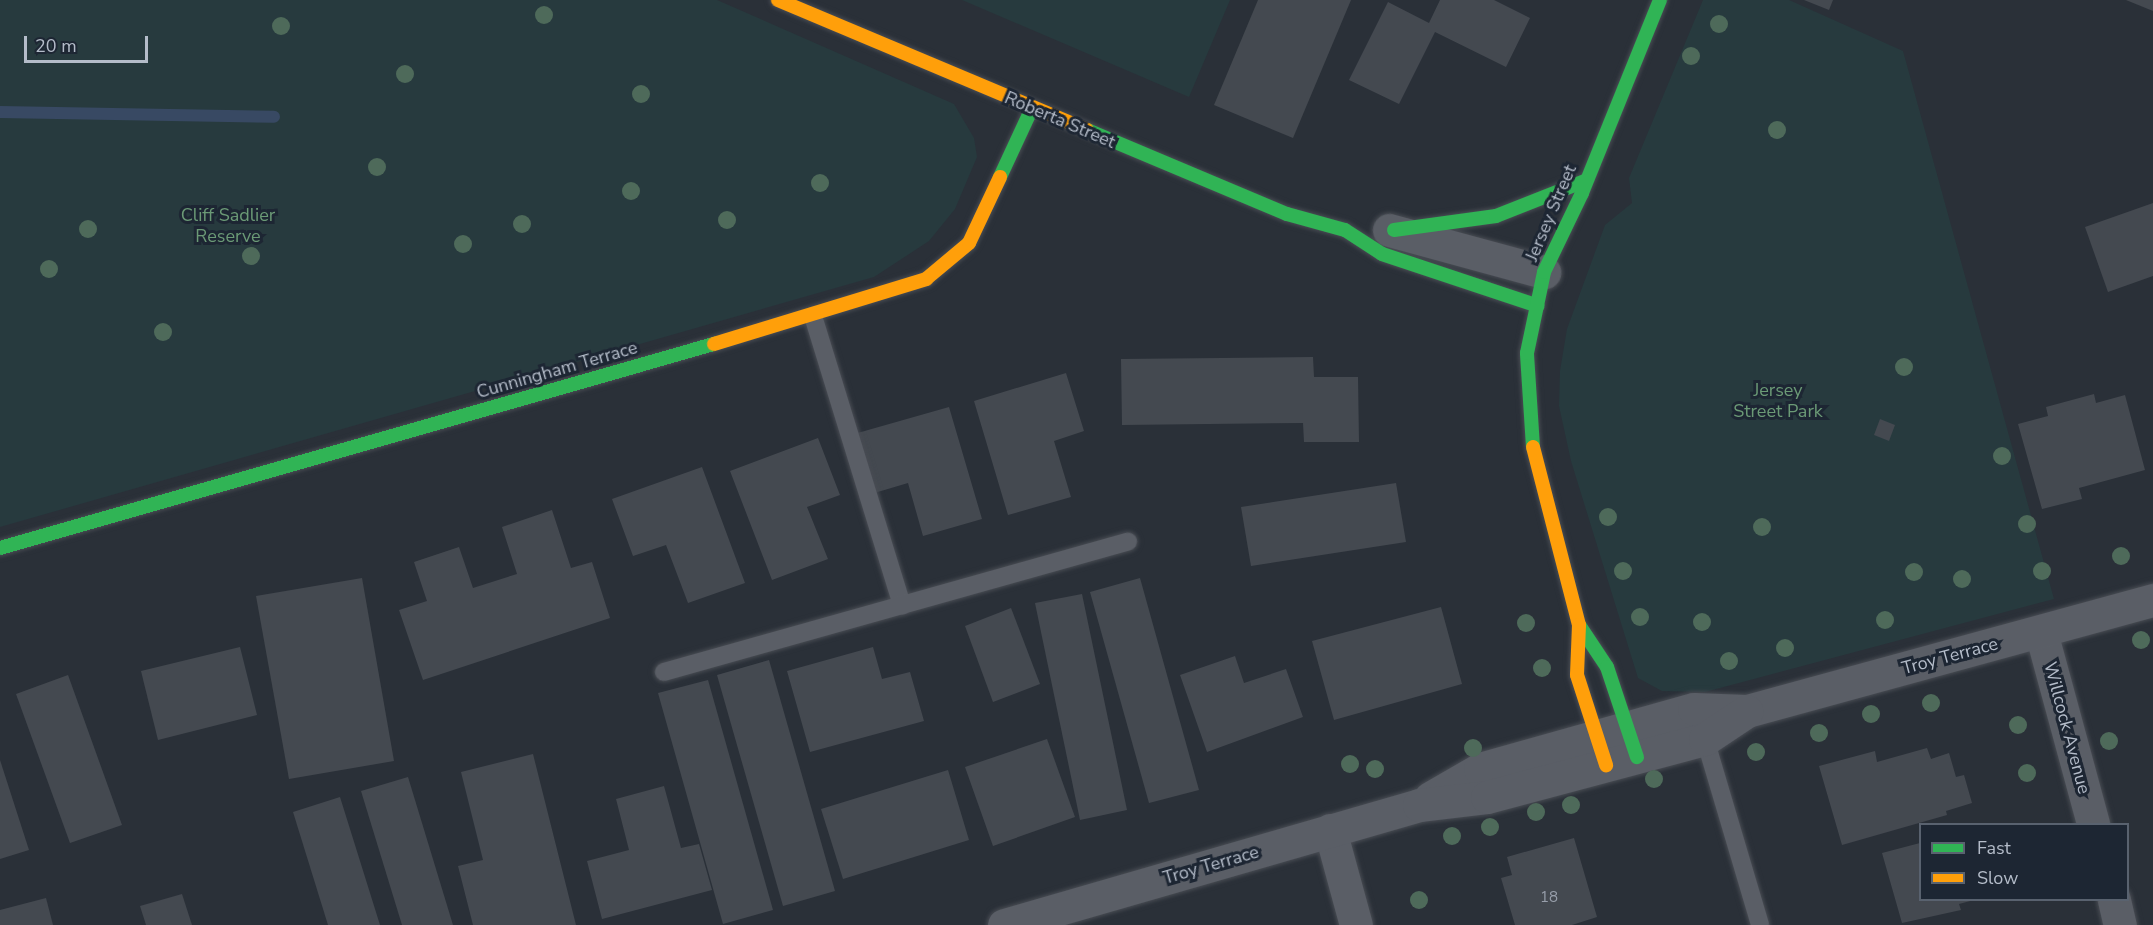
<!DOCTYPE html>
<style>
body{margin:0}
#map{position:relative;width:2153px;height:925px;overflow:hidden;background:#2a3038;font-family:"Nunito Sans",sans-serif}
div>[style]{position:absolute}
.green>*{inset:0;background:#273a3e}
.stream>*{height:12px;margin:-6px;padding:0 6px;transform-origin:6px;border-radius:6px;background:#384963}
.building>*{inset:0;background:#444950}
.roads{filter:drop-shadow(0 0 2px #484c53) drop-shadow(0 0 2px #484c53)}
.lane>*{height:18px;margin:-9px;padding:0 9px;transform-origin:9px;border-radius:9px;background:#5a5e66}
.street>*{height:33px;margin:-16.5px;padding:0 16.5px;transform-origin:16.5px;border-radius:16.5px;background:#5a5e66}
.fast>*{height:14px;margin:-7px;padding:0 7px;transform-origin:7px;border-radius:7px;background:#30b455}
.slow>*{height:14px;margin:-7px;padding:0 7px;transform-origin:7px;border-radius:7px;background:#ff9f0a}
.trees>*{width:18px;height:18px;margin:-9px;border-radius:50%;background:#4e6a5a}
span{translate:-50% -50%;white-space:nowrap;text-align:center;line-height:1.15;-webkit-text-stroke:6px #1d2633;paint-order:stroke}
.number-label{font-size:15px;color:#989fab}
.number-label span{-webkit-text-stroke-width:0}
.street-label{font-size:18px;color:#b4bcc9}
.park-label{font-size:18px;color:#6b9a76}
.legend{position:absolute;left:1919px;top:823px;width:210px;height:78px;box-sizing:border-box;background:#1d2633;border:2px solid #59626f;margin:0;padding:8px 10px;list-style:none;font-size:18px;color:#b4bcc9}
.legend li{display:flex;align-items:center;gap:12px;height:30px}
.legend b{width:30px;border:2px solid #59626f}
.scale{position:absolute;left:24px;top:36px;width:124px;height:27px;box-sizing:border-box;border:3px solid #b4bcc9;border-top:0;padding-left:8px;font-size:18px;line-height:21px;white-space:nowrap;color:#b4bcc9;-webkit-text-stroke:4px #1d2633;paint-order:stroke}
</style>
<div id="map">
<div class="green">
<i style="clip-path:polygon(0 0,717px 0,954px 104px,974px 138px,977px 157px,955px 209px,929px 241px,874px 277px,0 527px)"></i>
<i style="clip-path:polygon(962px 0,1230px 0,1189px 97px)"></i>
<i style="clip-path:polygon(1703px 0,1789px 0,1903px 51px,2054px 599px,1705px 692px,1662px 691px,1638px 678px,1571px 461px,1559px 406px,1560px 371px,1567px 329px,1605px 225px,1632px 203px,1629px 178px)"></i>
</div>
<div class="stream">
<i style="left:0;top:112px;width:274px;rotate:1deg"></i>
</div>
<div class="building">
<i style="clip-path:polygon(1258px 0,1351px 0,1293px 138px,1214px 105px)"></i>
<i style="clip-path:polygon(1440px 0,1494px 0,1530px 18px,1506px 67px,1435px 32px,1399px 104px,1349px 80px,1388px 2px,1429px 23px)"></i>
<i style="clip-path:polygon(1804px 0,1833px 0,1829px 10px)"></i>
<i style="clip-path:polygon(2126px 0,2153px 0,2153px 11px)"></i>
<i style="clip-path:polygon(2153px 203px,2153px 276px,2108px 292px,2085px 227px)"></i>
<i style="clip-path:polygon(1313px 357px,1314px 377px,1358px 377px,1359px 442px,1304px 442px,1303px 423px,1122px 425px,1121px 359px)"></i>
<i style="clip-path:polygon(1066px 373px,1084px 431px,1054px 441px,1071px 497px,1008px 515px,974px 401px)"></i>
<i style="clip-path:polygon(2094px 394px,2096px 403px,2125px 395px,2145px 470px,2079px 488px,2082px 499px,2042px 509px,2018px 424px,2048px 416px,2046px 407px)"></i>
<i style="clip-path:polygon(949px 407px,982px 519px,923px 536px,908px 483px,871px 494px,854px 434px)"></i>
<i style="clip-path:polygon(1880px 419px,1895px 425px,1889px 441px,1874px 435px)"></i>
<i style="clip-path:polygon(818px 438px,840px 495px,807px 507px,828px 559px,772px 580px,730px 471px)"></i>
<i style="clip-path:polygon(702px 467px,745px 583px,688px 603px,666px 545px,633px 556px,612px 499px)"></i>
<i style="clip-path:polygon(1396px 483px,1406px 542px,1251px 566px,1241px 507px)"></i>
<i style="clip-path:polygon(552px 510px,571px 568px,592px 562px,610px 618px,423px 680px,399px 610px,427px 601px,414px 562px,459px 547px,473px 588px,517px 574px,502px 527px)"></i>
<i style="clip-path:polygon(362px 578px,394px 761px,289px 779px,256px 596px)"></i>
<i style="clip-path:polygon(1140px 578px,1199px 790px,1149px 803px,1090px 592px)"></i>
<i style="clip-path:polygon(1082px 594px,1127px 810px,1080px 820px,1035px 603px)"></i>
<i style="clip-path:polygon(1441px 607px,1462px 684px,1334px 720px,1312px 641px)"></i>
<i style="clip-path:polygon(1011px 608px,1040px 684px,993px 702px,965px 626px)"></i>
<i style="clip-path:polygon(240px 647px,257px 715px,158px 740px,141px 671px)"></i>
<i style="clip-path:polygon(873px 647px,882px 679px,910px 672px,924px 721px,810px 752px,787px 671px)"></i>
<i style="clip-path:polygon(1235px 656px,1244px 683px,1286px 669px,1303px 717px,1207px 752px,1180px 675px)"></i>
<i style="clip-path:polygon(769px 660px,835px 891px,783px 906px,717px 675px)"></i>
<i style="clip-path:polygon(68px 675px,122px 825px,70px 843px,16px 694px)"></i>
<i style="clip-path:polygon(708px 680px,773px 910px,723px 924px,658px 693px)"></i>
<i style="clip-path:polygon(1047px 739px,1075px 817px,993px 846px,965px 767px)"></i>
<i style="clip-path:polygon(1927px 748px,1931px 759px,1949px 753px,1956px 777px,1964px 775px,1972px 803px,1946px 811px,1947px 815px,1842px 845px,1819px 766px,1875px 751px,1877px 762px)"></i>
<i style="clip-path:polygon(533px 754px,576px 925px,473px 925px,458px 866px,483px 860px,461px 772px)"></i>
<i style="clip-path:polygon(0 760px,29px 850px,0 859px)"></i>
<i style="clip-path:polygon(948px 770px,969px 840px,843px 879px,821px 809px)"></i>
<i style="clip-path:polygon(408px 777px,453px 925px,402px 925px,361px 791px)"></i>
<i style="clip-path:polygon(664px 786px,681px 848px,699px 844px,712px 890px,602px 919px,587px 861px,629px 850px,616px 799px)"></i>
<i style="clip-path:polygon(340px 797px,380px 925px,328px 925px,293px 812px)"></i>
<i style="clip-path:polygon(1574px 838px,1597px 917px,1572px 925px,1515px 925px,1501px 878px,1512px 875px,1507px 857px)"></i>
<i style="clip-path:polygon(1920px 843px,1920px 900px,1974px 900px,1959px 904px,1961px 910px,1902px 923px,1882px 853px)"></i>
<i style="clip-path:polygon(182px 894px,192px 925px,146px 925px,140px 906px)"></i>
<i style="clip-path:polygon(46px 898px,53px 925px,0 925px,0 910px)"></i>
</div>
<div class="roads">
<div class="lane">
<i style="left:813px;top:316px;width:303px;rotate:72.9deg"></i>
<i style="left:664px;top:672px;width:482px;rotate:-15.7deg"></i>
<i style="left:1705px;top:739px;width:194px;rotate:73.5deg"></i>
</div>
<div class="street">
<i style="left:1389px;top:230px;width:161px;rotate:15.2deg"></i>
<i style="left:2041px;top:632px;width:199px;rotate:74.8deg"></i>
<i style="left:1430px;top:798px;width:58px;rotate:-30.1deg"></i>
<i style="left:1480px;top:769px;width:222px;rotate:-15.7deg"></i>
<i style="left:1694px;top:709px;width:53px;rotate:2.2deg"></i>
<i style="left:1747px;top:711px;width:421px;rotate:-15.3deg"></i>
<i style="left:1330px;top:830px;width:98px;rotate:74.7deg"></i>
<i style="left:2114px;top:900px;width:26px;rotate:77deg"></i>
<i style="left:1004px;top:925px;width:432px;rotate:-16.1deg"></i>
<i style="left:1419px;top:805px;width:68px;rotate:-6.7deg"></i>
<i style="left:1487px;top:797px;width:226px;rotate:-14.9deg"></i>
<i style="left:1705px;top:739px;width:50px;rotate:-33.7deg"></i>
</div>
<div class="fast">
<i style="left:1087px;top:130px;width:217px;rotate:22.8deg"></i>
<i style="left:1287px;top:214px;width:60px;rotate:15.4deg"></i>
<i style="left:1345px;top:230px;width:44px;rotate:33deg"></i>
<i style="left:1382px;top:254px;width:164px;rotate:18.4deg"></i>
<i style="left:1000px;top:177px;width:76px;rotate:-65.1deg"></i>
<i style="left:1394px;top:230px;width:103px;rotate:-7.8deg"></i>
<i style="left:1496px;top:216px;width:96px;rotate:-21.5deg"></i>
<i style="left:1533px;top:447px;width:94px;rotate:-93.7deg"></i>
<i style="left:1527px;top:353px;width:83px;rotate:-78.1deg"></i>
<i style="left:1544px;top:272px;width:88px;rotate:-64.3deg"></i>
<i style="left:1582px;top:193px;width:208px;rotate:-68deg"></i>
<i style="left:0;top:548px;width:743px;rotate:-15.95deg"></i>
<i style="left:1579px;top:625px;width:50px;rotate:56.3deg"></i>
<i style="left:1607px;top:667px;width:95px;rotate:71.6deg"></i>
</div>
<div class="slow">
<i style="left:778px;top:0;width:335px;rotate:22.8deg"></i>
<i style="left:714px;top:344px;width:222px;rotate:-17deg"></i>
<i style="left:926px;top:279px;width:56px;rotate:-39.9deg"></i>
<i style="left:969px;top:243px;width:73px;rotate:-64.8deg"></i>
<i style="left:1533px;top:447px;width:184px;rotate:75.5deg"></i>
<i style="left:1579px;top:625px;width:50px;rotate:92.3deg"></i>
<i style="left:1577px;top:675px;width:95px;rotate:72.1deg"></i>
</div>
</div>
<div class="trees">
<i style="left:544px;top:15px"></i>
<i style="left:1719px;top:24px"></i>
<i style="left:281px;top:26px"></i>
<i style="left:1691px;top:56px"></i>
<i style="left:405px;top:74px"></i>
<i style="left:641px;top:94px"></i>
<i style="left:1777px;top:130px"></i>
<i style="left:377px;top:167px"></i>
<i style="left:820px;top:183px"></i>
<i style="left:631px;top:191px"></i>
<i style="left:727px;top:220px"></i>
<i style="left:522px;top:224px"></i>
<i style="left:88px;top:229px"></i>
<i style="left:463px;top:244px"></i>
<i style="left:251px;top:256px"></i>
<i style="left:49px;top:269px"></i>
<i style="left:163px;top:332px"></i>
<i style="left:1904px;top:367px"></i>
<i style="left:2002px;top:456px"></i>
<i style="left:1608px;top:517px"></i>
<i style="left:2027px;top:524px"></i>
<i style="left:1762px;top:527px"></i>
<i style="left:2121px;top:556px"></i>
<i style="left:1623px;top:571px"></i>
<i style="left:2042px;top:571px"></i>
<i style="left:1914px;top:572px"></i>
<i style="left:1962px;top:579px"></i>
<i style="left:1640px;top:617px"></i>
<i style="left:1885px;top:620px"></i>
<i style="left:1702px;top:622px"></i>
<i style="left:1526px;top:623px"></i>
<i style="left:2141px;top:640px"></i>
<i style="left:1785px;top:648px"></i>
<i style="left:1729px;top:661px"></i>
<i style="left:1542px;top:668px"></i>
<i style="left:1931px;top:703px"></i>
<i style="left:1871px;top:714px"></i>
<i style="left:2018px;top:725px"></i>
<i style="left:1819px;top:733px"></i>
<i style="left:2109px;top:741px"></i>
<i style="left:1473px;top:748px"></i>
<i style="left:1756px;top:752px"></i>
<i style="left:1350px;top:764px"></i>
<i style="left:1375px;top:769px"></i>
<i style="left:2027px;top:773px"></i>
<i style="left:1654px;top:779px"></i>
<i style="left:1571px;top:805px"></i>
<i style="left:1536px;top:812px"></i>
<i style="left:1490px;top:827px"></i>
<i style="left:1452px;top:836px"></i>
<i style="left:1419px;top:900px"></i>
</div>
<div class="number-label">
<span style="left:1549px;top:898px">18</span>
</div>
<div class="street-label">
<span style="left:1060px;top:120px;rotate:23deg">Roberta Street</span>
<span style="left:1551px;top:213px;rotate:-67deg">Jersey Street</span>
<span style="left:557px;top:370px;rotate:-16deg">Cunningham Terrace</span>
<span style="left:1950px;top:656px;rotate:-15deg">Troy Terrace</span>
<span style="left:2067px;top:728px;rotate:75deg">Willcock Avenue</span>
<span style="left:1211px;top:865px;rotate:-16deg">Troy Terrace</span>
</div>
<div class="park-label">
<span style="left:228px;top:226px">Cliff Sadlier<br>Reserve</span>
<span style="left:1778px;top:401px">Jersey<br>Street Park</span>
</div>
<ul class="legend">
<li><b style="height:8px;background:#30b455"></b>Fast</li>
<li><b style="height:8px;background:#ff9f0a"></b>Slow</li>
</ul>
<div class="scale">20 m</div>
</div>
